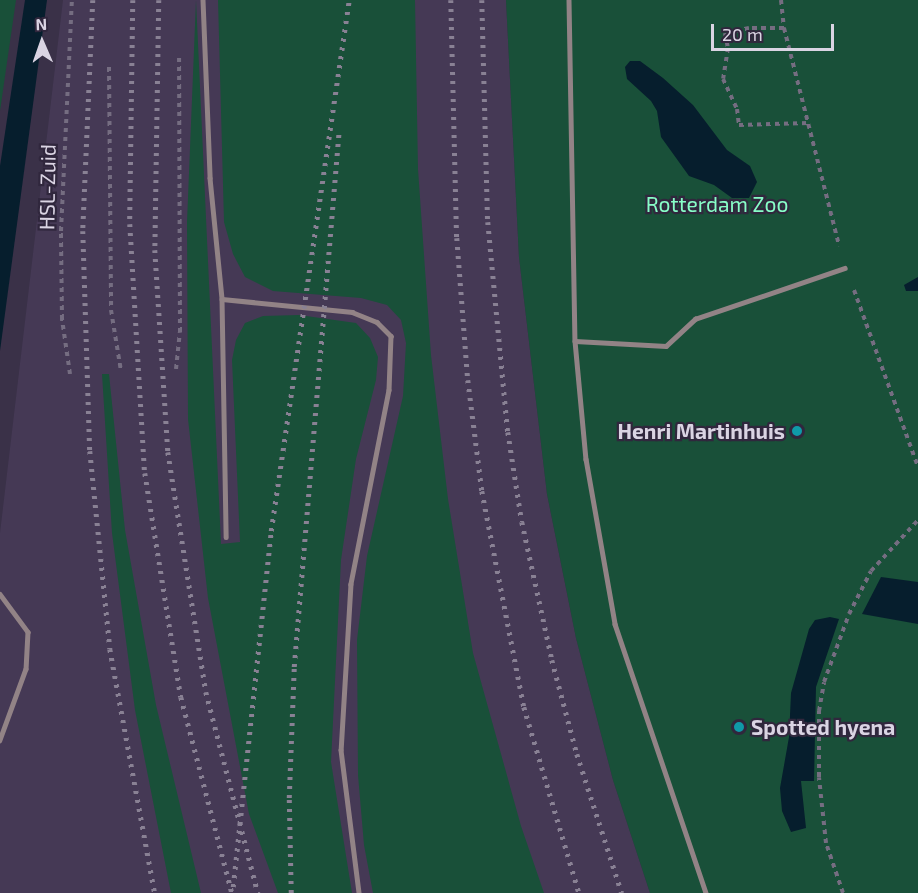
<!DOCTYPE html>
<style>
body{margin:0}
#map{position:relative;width:918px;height:893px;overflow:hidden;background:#3a3148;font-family:"Exo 2",sans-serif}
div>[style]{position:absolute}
.built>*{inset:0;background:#453955}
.green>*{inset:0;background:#195039}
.water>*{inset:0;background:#061e2d}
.path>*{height:4px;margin-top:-2px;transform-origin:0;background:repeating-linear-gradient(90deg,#756d81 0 4.5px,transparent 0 9px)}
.lane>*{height:4.5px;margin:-2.25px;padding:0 2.25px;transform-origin:2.25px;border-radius:2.25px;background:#928386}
.rail>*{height:4.5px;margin-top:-2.25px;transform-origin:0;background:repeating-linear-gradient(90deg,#898194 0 3px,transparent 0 9px)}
.dots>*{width:16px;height:16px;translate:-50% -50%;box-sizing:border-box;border:3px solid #30273d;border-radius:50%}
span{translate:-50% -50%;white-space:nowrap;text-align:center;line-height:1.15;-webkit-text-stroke:4.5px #30273d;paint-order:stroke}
.street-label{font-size:21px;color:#dad4e3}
.park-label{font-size:21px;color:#87fdc7}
.poi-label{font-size:21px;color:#dad4e3;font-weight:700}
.right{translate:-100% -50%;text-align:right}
.left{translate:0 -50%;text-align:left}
.north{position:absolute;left:12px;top:12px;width:60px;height:60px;-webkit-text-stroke:4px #30273d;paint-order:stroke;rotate:358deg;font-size:16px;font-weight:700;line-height:24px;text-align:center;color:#dad4e3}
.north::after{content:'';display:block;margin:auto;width:21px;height:27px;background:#dad4e3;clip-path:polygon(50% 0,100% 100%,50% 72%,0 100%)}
.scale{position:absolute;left:711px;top:24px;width:123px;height:27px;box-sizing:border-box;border:3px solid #dad4e3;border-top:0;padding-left:8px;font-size:18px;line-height:21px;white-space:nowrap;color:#dad4e3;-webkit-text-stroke:4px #30273d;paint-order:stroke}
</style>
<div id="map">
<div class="built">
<i style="clip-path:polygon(63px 0,506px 0,519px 257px,547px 494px,576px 638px,613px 780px,650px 893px,0 893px,0 533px)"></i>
</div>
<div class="green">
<i style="clip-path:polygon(0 0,16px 0,0 111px)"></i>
<i style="clip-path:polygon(196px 0,221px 544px,240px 542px,232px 360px,236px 340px,245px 323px,263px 316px,299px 315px,356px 323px,370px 338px,378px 357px,376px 380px,356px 459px,341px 560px,331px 762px,352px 893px,278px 893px,249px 814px,208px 598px,188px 419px,187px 222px)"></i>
<i style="clip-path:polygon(218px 0,415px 0,418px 169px,431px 355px,448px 499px,473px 653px,521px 826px,544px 893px,373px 893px,364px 845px,358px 775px,357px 640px,367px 556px,403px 396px,406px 343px,401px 320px,387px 305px,361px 298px,273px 291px,245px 277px,233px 254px,224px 222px)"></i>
<i style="clip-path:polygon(506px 0,918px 0,918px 893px,650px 893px,613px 780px,576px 638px,547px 494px,519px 257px)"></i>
<i style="clip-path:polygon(102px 374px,109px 374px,125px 530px,156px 705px,201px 893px,171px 893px,135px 710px,112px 533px)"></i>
</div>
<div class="water">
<i style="clip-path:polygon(25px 0,47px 0,0 351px,0 166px)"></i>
<i style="clip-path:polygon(630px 61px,640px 61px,663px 78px,693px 105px,727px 150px,750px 166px,757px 182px,749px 198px,732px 198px,714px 185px,689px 176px,661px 137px,657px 111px,651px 101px,627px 79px,625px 67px)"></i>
<i style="clip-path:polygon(918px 277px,918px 291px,906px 291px,904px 285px)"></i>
<i style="clip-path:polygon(881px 577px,918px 582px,918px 624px,862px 614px)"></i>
<i style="clip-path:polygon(830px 617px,839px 619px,816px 687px,814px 781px,801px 781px,806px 828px,791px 832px,782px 811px,780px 788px,789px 737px,791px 693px,809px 629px,815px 620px)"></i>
</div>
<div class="path">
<i style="left:781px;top:0;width:28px;rotate:84deg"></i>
<i style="left:784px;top:28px;width:225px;rotate:75.8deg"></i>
<i style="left:784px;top:28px;width:35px;rotate:180deg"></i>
<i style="left:749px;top:28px;width:25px;rotate:168deg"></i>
<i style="left:725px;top:33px;width:15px;rotate:79deg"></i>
<i style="left:728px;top:48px;width:31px;rotate:99deg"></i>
<i style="left:723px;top:79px;width:33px;rotate:65deg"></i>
<i style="left:737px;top:109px;width:16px;rotate:83deg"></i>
<i style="left:739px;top:125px;width:70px;rotate:-1.6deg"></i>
<i style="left:109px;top:67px;width:243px;rotate:89.5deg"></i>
<i style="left:111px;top:310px;width:62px;rotate:80.7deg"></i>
<i style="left:854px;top:290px;width:188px;rotate:70.1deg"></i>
<i style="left:176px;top:369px;width:37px;rotate:-84deg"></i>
<i style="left:180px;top:332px;width:274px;rotate:-90.2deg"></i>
<i style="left:70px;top:374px;width:56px;rotate:-98.3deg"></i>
<i style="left:62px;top:319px;width:88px;rotate:-90.7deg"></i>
<i style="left:61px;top:231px;width:231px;rotate:-87.3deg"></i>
<i style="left:843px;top:893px;width:53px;rotate:-108.8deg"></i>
<i style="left:826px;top:843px;width:66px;rotate:-96.1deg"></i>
<i style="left:819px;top:777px;width:66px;rotate:-90deg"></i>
<i style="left:819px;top:711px;width:29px;rotate:-80deg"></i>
<i style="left:824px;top:682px;width:72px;rotate:-69.8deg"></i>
<i style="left:849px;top:614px;width:48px;rotate:-62.9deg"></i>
<i style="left:871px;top:571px;width:69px;rotate:-47.3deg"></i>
</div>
<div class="lane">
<i style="left:203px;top:0;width:178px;rotate:87.7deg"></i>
<i style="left:210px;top:178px;width:122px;rotate:84.3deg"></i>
<i style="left:222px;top:299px;width:131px;rotate:5.7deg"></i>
<i style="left:352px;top:312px;width:27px;rotate:22deg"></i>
<i style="left:377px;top:322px;width:20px;rotate:45deg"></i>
<i style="left:391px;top:336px;width:54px;rotate:92.1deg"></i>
<i style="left:389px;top:390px;width:198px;rotate:101.1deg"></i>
<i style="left:351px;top:584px;width:166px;rotate:93.4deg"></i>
<i style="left:341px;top:750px;width:144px;rotate:82.8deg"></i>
<i style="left:569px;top:0;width:341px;rotate:89deg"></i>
<i style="left:575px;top:341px;width:119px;rotate:84.7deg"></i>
<i style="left:586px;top:459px;width:168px;rotate:80deg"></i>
<i style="left:615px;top:624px;width:284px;rotate:71.3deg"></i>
<i style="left:222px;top:299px;width:238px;rotate:89deg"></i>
<i style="left:575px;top:341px;width:91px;rotate:3.1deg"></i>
<i style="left:666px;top:346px;width:40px;rotate:-43deg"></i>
<i style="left:695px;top:319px;width:158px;rotate:-18.8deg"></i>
<i style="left:0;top:594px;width:47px;rotate:53.6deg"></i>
<i style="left:28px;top:632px;width:37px;rotate:93deg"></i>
<i style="left:26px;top:669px;width:76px;rotate:110.1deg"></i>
</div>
<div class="rail">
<i style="left:93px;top:0;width:231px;rotate:92.5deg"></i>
<i style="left:83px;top:231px;width:220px;rotate:88.2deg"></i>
<i style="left:90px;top:451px;width:199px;rotate:84.2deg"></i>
<i style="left:110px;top:649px;width:248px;rotate:79.6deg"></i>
<i style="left:133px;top:0;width:224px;rotate:90.8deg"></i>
<i style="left:130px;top:224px;width:249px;rotate:86.6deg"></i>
<i style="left:145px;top:473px;width:227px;rotate:80.9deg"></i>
<i style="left:181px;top:697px;width:203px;rotate:75.4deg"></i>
<i style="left:159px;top:0;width:250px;rotate:90.9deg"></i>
<i style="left:155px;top:250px;width:202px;rotate:86.3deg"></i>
<i style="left:168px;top:452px;width:243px;rotate:81deg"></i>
<i style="left:206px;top:692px;width:208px;rotate:75.5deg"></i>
<i style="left:451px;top:0;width:238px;rotate:88.6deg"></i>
<i style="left:457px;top:238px;width:142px;rotate:85.6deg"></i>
<i style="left:468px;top:380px;width:112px;rotate:82.8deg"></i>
<i style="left:482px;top:491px;width:220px;rotate:79deg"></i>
<i style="left:524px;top:707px;width:194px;rotate:73.5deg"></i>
<i style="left:482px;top:0;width:222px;rotate:88.5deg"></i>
<i style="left:488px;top:222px;width:211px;rotate:84.6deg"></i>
<i style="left:508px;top:432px;width:91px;rotate:81.2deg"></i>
<i style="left:522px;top:522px;width:141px;rotate:77.7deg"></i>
<i style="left:552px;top:660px;width:97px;rotate:75.1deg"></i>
<i style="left:577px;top:754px;width:146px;rotate:72.1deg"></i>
<i style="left:233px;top:887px;width:358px;rotate:-83.9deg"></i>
<i style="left:271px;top:531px;width:537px;rotate:-81.64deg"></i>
<i style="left:291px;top:893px;width:95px;rotate:-91.2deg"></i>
<i style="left:289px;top:798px;width:131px;rotate:-87.8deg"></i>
<i style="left:294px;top:667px;width:539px;rotate:-85.21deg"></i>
</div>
<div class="dots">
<i style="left:797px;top:431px;background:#0f9aa8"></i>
<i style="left:739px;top:727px;background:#0f9aa8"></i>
</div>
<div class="street-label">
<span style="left:47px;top:187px;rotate:-89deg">HSL-Zuid</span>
</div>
<div class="park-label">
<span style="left:717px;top:204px">Rotterdam Zoo</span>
</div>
<div class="poi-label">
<span class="right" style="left:785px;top:431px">Henri Martinhuis</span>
<span class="left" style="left:751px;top:727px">Spotted hyena</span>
</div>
<div class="north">N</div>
<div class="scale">20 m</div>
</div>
